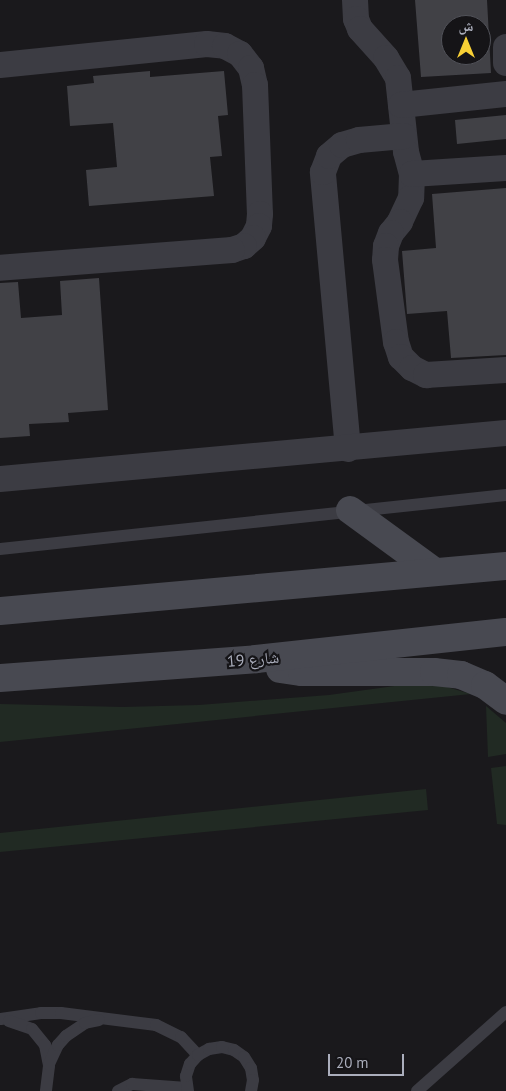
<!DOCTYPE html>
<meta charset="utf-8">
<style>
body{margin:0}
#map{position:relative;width:506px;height:1091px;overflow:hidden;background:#1a191c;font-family:"PT Sans","Noto Naskh Arabic",sans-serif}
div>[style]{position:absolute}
.green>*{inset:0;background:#212a23}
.building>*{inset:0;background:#414146}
.lane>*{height:12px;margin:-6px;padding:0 6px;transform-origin:6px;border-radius:6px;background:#3c3c43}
.street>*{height:26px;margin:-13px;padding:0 13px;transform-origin:13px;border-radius:13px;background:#3c3c43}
.secondary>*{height:28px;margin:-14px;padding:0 14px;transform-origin:14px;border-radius:14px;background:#484951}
span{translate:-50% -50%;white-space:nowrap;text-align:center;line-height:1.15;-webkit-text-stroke:4.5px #151417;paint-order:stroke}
.street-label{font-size:16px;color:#abaebc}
.north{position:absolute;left:441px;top:15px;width:50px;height:50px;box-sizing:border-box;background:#151417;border:1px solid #515259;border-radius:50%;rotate:0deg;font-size:14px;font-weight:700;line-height:20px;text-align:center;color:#abaebc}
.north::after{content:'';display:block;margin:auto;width:18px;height:22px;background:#f8d035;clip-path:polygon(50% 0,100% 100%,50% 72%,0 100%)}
.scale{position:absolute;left:328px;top:1054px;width:76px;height:22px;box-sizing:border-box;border:2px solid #abaebc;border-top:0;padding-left:6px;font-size:15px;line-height:18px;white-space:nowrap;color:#abaebc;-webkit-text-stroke:4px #151417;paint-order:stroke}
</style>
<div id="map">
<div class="green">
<i style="clip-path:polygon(409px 684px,440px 685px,471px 694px,0 742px,0 704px,123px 707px,199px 705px,329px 695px)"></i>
<i style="clip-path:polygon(486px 706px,506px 723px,506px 754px,488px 757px)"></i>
<i style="clip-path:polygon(506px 766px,506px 825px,497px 824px,491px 768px)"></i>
<i style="clip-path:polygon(426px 789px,428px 810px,0 852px,0 833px)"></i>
</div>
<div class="building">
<i style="clip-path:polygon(evenodd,415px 0,487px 0,491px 73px,421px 77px,415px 0,451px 25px,481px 25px,481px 55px,451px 55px,451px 25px)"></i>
<i style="clip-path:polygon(150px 71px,150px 77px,224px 71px,228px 115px,218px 116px,222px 156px,210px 157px,214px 196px,89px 206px,86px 170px,117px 167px,113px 123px,70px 126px,67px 86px,94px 83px,93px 76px)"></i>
<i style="clip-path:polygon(506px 115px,506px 139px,457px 144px,455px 120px)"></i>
<i style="clip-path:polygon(506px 188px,506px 355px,451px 358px,447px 311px,407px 314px,402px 251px,436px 248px,432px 194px)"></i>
<i style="clip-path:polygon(99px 278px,108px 410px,68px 413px,69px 422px,29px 424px,30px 436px,0 438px,0 283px,18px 282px,21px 318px,62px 315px,60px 281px)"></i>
</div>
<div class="lane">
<i style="left:0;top:549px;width:509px;rotate:-6.09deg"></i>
<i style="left:1px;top:1019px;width:40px;rotate:-8.5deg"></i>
<i style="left:41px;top:1013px;width:20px"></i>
<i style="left:61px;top:1013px;width:96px;rotate:7.2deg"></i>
<i style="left:156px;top:1025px;width:28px;rotate:26deg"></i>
<i style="left:181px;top:1037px;width:25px;rotate:47deg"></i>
<i style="left:9px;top:1021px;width:24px;rotate:19deg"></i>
<i style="left:32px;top:1029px;width:21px;rotate:51deg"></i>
<i style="left:45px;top:1045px;width:21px;rotate:79deg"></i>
<i style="left:49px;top:1066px;width:25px;rotate:97deg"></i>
<i style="left:49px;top:1064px;width:21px;rotate:-65deg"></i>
<i style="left:58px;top:1045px;width:12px;rotate:-48deg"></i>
<i style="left:66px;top:1036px;width:23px;rotate:-34deg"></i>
<i style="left:85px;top:1023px;width:14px;rotate:-12deg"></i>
<i style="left:118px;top:1091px;width:16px;rotate:-27deg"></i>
<i style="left:132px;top:1084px;width:55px;rotate:4.2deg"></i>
<i style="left:188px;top:1091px;width:15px;rotate:-98deg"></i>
<i style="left:186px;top:1076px;width:13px;rotate:-72deg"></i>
<i style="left:190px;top:1064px;width:12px;rotate:-48deg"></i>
<i style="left:198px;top:1055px;width:13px;rotate:-29deg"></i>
<i style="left:209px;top:1049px;width:13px;rotate:-9deg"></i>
<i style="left:222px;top:1047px;width:12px;rotate:14deg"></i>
<i style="left:234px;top:1050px;width:12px;rotate:35deg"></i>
<i style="left:244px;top:1057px;width:13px;rotate:58deg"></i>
<i style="left:251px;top:1068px;width:12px;rotate:81deg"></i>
<i style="left:253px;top:1080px;width:11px;rotate:100deg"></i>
<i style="left:417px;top:1091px;width:119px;rotate:-41.6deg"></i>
</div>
<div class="street">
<i style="left:355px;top:0;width:19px;rotate:87deg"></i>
<i style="left:356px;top:19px;width:11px;rotate:68deg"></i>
<i style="left:360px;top:29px;width:39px;rotate:48deg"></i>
<i style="left:386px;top:58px;width:23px;rotate:59deg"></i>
<i style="left:398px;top:78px;width:74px;rotate:83.8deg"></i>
<i style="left:406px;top:152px;width:23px;rotate:75deg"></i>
<i style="left:412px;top:174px;width:24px;rotate:92deg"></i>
<i style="left:411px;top:198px;width:26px;rotate:115deg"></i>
<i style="left:400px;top:222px;width:14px;rotate:129deg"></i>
<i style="left:391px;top:233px;width:14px;rotate:111deg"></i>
<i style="left:386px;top:246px;width:14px;rotate:94deg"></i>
<i style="left:385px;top:260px;width:83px;rotate:82.4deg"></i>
<i style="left:396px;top:342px;width:16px;rotate:72deg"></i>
<i style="left:401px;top:357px;width:16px;rotate:45deg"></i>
<i style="left:412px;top:368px;width:16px;rotate:27deg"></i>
<i style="left:426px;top:375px;width:80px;rotate:-3.6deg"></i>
<i style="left:506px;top:47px;width:16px;rotate:90deg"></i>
<i style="left:0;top:65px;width:208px;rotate:-5.8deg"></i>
<i style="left:207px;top:44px;width:18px;rotate:6deg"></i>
<i style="left:225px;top:46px;width:17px;rotate:28deg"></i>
<i style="left:240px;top:54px;width:18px;rotate:52deg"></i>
<i style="left:251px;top:68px;width:17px;rotate:77deg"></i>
<i style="left:255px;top:85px;width:129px;rotate:87.8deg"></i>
<i style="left:260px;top:214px;width:12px;rotate:95deg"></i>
<i style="left:259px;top:226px;width:13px;rotate:117deg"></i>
<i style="left:253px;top:238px;width:12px;rotate:138deg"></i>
<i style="left:244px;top:246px;width:13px;rotate:162deg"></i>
<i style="left:232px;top:250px;width:233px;rotate:175.6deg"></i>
<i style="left:401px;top:105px;width:106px;rotate:-6deg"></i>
<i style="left:412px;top:174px;width:94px;rotate:-3.7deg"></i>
<i style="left:348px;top:449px;width:278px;rotate:-95.2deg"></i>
<i style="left:323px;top:172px;width:17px;rotate:-69deg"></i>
<i style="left:329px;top:156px;width:17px;rotate:-40deg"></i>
<i style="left:342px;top:145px;width:18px;rotate:-16deg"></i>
<i style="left:359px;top:140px;width:45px;rotate:-5.1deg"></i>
<i style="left:0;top:479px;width:508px;rotate:-5.19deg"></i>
</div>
<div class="secondary">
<i style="left:350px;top:510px;width:105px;rotate:36.1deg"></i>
<i style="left:0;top:611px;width:508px;rotate:-5.08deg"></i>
<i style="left:280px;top:669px;width:22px;rotate:8deg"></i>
<i style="left:302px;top:672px;width:132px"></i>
<i style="left:434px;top:672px;width:27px;rotate:6deg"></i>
<i style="left:461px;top:675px;width:26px;rotate:23deg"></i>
<i style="left:485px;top:685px;width:26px;rotate:37deg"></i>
<i style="left:0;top:678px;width:257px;rotate:-4.2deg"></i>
<i style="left:256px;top:659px;width:251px;rotate:-6.2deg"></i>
</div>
<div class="street-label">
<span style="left:253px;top:659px;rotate:-5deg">شارع 19</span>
</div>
<div class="north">ش</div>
<div class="scale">20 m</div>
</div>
